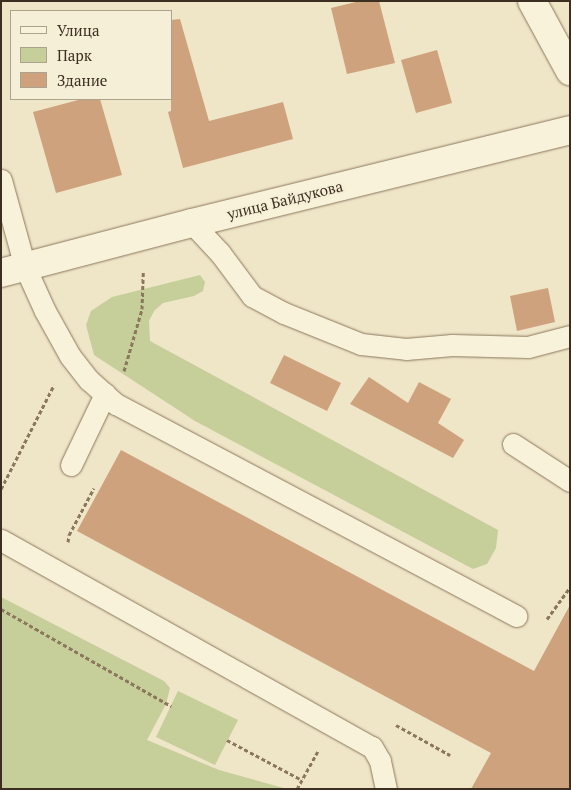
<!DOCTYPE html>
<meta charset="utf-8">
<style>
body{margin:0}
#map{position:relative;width:571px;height:790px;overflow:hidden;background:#efe5c7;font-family:"PT Serif",serif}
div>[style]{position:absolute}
.green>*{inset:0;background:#c6ce9a}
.building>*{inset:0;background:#cea27d}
.path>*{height:3px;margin-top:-1.5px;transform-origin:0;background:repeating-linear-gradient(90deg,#8b775c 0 4px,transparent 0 6.5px)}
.roads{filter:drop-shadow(0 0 1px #8b775c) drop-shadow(0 0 1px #8b775c)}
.service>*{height:21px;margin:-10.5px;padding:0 10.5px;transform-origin:10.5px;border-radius:10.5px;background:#f9f2db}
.minor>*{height:28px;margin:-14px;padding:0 14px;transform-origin:14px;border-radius:14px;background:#f9f2db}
.secondary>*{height:28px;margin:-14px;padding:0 14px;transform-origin:14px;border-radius:14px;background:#f9f2db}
span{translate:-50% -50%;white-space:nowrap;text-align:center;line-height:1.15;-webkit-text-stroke:4px #f6efd7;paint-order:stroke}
.street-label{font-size:15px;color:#3c2e20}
.frame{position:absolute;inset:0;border:2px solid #3c2e20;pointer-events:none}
.legend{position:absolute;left:10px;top:10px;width:162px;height:90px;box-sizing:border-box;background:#f6efd7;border:1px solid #aca28e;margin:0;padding:6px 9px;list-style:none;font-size:15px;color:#3c2e20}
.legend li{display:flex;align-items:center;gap:10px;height:25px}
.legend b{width:25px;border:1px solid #aca28e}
</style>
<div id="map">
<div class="green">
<i style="clip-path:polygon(200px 275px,205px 282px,203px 291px,194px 296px,163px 303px,154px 311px,149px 321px,150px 341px,498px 530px,496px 548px,487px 564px,473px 569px,195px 421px,94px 355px,86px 325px,91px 311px,112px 297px)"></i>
<i style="clip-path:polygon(1px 597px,164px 681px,170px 688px,166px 704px,147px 740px,219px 770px,287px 789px,1px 789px)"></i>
<i style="clip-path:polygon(178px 691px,238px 720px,215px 765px,156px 737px)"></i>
</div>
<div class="building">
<i style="clip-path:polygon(360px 1px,379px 1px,395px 63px,347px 74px,331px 8px)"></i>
<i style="clip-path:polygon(180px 19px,209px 121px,283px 102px,293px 139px,183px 168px,168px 112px,171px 111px,171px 20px)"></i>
<i style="clip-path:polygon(437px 50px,452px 103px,416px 113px,401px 60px)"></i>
<i style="clip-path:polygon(82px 99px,100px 99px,122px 175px,56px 193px,33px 112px)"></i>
<i style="clip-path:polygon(548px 288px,555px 322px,517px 331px,510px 296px)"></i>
<i style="clip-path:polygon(284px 355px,341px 383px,327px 411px,270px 383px)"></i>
<i style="clip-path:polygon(369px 377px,408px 403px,419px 382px,451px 399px,438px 423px,464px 440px,453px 458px,350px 404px)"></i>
<i style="clip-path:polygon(121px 450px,534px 671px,570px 605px,570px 789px,471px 789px,491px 753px,77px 531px)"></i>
</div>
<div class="path">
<i style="left:124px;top:371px;width:65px;rotate:-73.8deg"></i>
<i style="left:142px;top:309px;width:37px;rotate:-88deg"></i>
<i style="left:1px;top:489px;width:117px;rotate:-63deg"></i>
<i style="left:68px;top:542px;width:7px;rotate:-82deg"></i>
<i style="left:69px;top:535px;width:53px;rotate:-62deg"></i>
<i style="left:1px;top:609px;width:196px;rotate:29.7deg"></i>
<i style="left:547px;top:619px;width:39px;rotate:-54deg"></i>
<i style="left:396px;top:725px;width:62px;rotate:29.1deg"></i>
<i style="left:227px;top:740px;width:85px;rotate:28.1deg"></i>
<i style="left:297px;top:789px;width:43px;rotate:-61.1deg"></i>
</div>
<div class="roads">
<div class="service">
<i style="left:1px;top:180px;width:90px;rotate:74.6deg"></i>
<i style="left:25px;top:267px;width:48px;rotate:65.6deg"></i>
<i style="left:45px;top:311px;width:51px;rotate:60.9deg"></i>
<i style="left:70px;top:356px;width:31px;rotate:52deg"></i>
<i style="left:89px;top:380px;width:36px;rotate:42deg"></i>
<i style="left:116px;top:404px;width:453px;rotate:27.9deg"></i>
<i style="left:192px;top:223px;width:41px;rotate:47deg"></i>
<i style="left:220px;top:253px;width:54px;rotate:53.3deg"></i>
<i style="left:252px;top:296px;width:36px;rotate:28deg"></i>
<i style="left:284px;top:313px;width:83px;rotate:21.9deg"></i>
<i style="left:361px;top:344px;width:45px;rotate:6.3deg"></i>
<i style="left:406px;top:349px;width:46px;rotate:-5deg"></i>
<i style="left:452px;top:345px;width:76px;rotate:1.5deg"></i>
<i style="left:528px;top:347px;width:43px;rotate:-14.7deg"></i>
<i style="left:513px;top:444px;width:68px;rotate:33deg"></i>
<i style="left:71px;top:465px;width:79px;rotate:-64.4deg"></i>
<i style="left:1px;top:540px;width:425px;rotate:29.2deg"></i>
<i style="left:372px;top:747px;width:16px;rotate:60deg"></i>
<i style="left:380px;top:761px;width:29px;rotate:78deg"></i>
</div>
<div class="minor">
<i style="left:1px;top:273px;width:197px;rotate:-14.7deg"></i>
<i style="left:192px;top:223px;width:389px;rotate:-13.8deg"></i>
</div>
<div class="secondary">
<i style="left:532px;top:1px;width:80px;rotate:61.5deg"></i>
</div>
</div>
<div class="street-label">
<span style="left:285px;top:200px;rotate:-14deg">улица Байдукова</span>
</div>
<div class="frame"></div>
<ul class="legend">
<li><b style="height:6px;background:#f9f2db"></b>Улица</li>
<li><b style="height:14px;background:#c6ce9a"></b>Парк</li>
<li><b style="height:14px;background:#cea27d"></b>Здание</li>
</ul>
</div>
